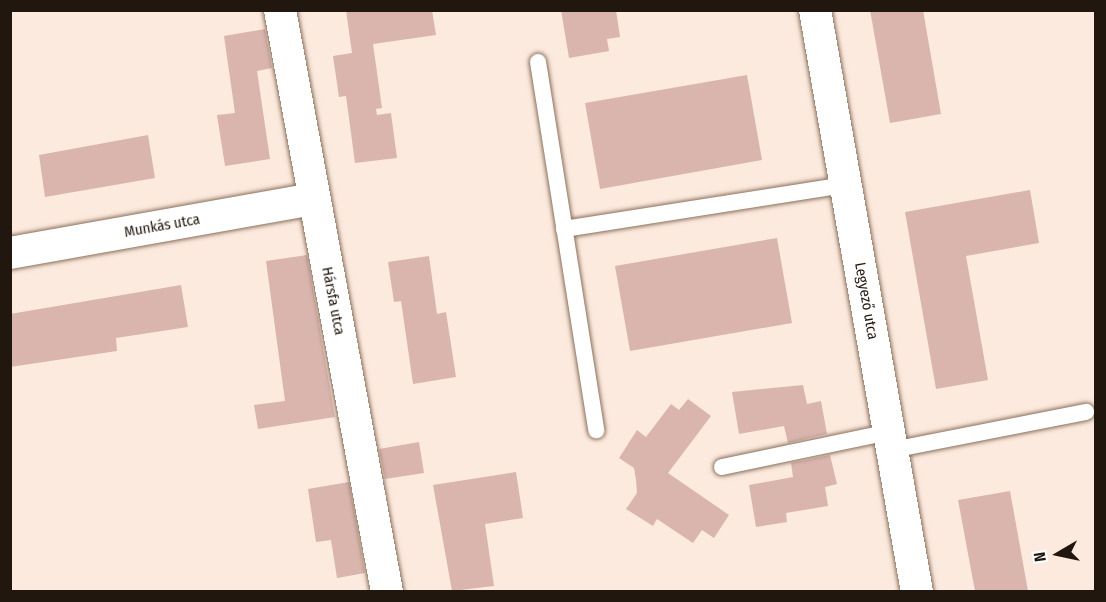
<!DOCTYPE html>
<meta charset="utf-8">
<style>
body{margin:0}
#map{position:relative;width:1106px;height:602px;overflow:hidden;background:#fceade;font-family:"Fira Sans Condensed",sans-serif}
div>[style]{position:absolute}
.building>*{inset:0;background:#dab5ae}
.roads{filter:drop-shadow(0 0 2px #8a705d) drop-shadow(0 0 2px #8a705d)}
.lane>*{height:16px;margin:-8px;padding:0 8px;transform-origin:8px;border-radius:8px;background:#fff}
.street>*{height:32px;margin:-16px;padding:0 16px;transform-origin:16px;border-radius:16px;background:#fff}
span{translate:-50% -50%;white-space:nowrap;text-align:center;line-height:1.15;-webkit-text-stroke:4.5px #fff;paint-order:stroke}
.street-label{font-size:15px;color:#21170f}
.frame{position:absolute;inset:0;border:12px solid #21170f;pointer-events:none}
.north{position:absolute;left:1028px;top:524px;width:60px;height:60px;-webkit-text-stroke:4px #fff;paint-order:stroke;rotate:261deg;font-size:16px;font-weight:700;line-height:24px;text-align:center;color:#21170f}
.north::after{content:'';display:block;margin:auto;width:21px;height:27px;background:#21170f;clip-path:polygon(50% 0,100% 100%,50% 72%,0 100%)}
</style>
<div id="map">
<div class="building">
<i style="clip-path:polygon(346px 10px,432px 10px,436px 35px,373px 44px,382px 108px,376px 109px,377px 115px,391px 113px,397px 158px,355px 163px,346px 96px,339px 97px,333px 56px,352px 53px)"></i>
<i style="clip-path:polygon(561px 10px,616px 10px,620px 37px,607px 39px,609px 51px,569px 58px)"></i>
<i style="clip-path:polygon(870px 10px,923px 10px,941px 114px,890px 123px)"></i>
<i style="clip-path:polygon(265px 29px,272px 68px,257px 71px,270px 159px,225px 166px,217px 115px,235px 113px,224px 36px)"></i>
<i style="clip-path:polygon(747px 75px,762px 160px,600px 189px,585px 103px)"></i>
<i style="clip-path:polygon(148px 135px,155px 178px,45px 197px,39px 155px)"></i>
<i style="clip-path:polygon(1030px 190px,1039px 243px,966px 256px,988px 380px,936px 389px,905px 212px)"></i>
<i style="clip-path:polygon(777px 238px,792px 323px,630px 351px,615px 266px)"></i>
<i style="clip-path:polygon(307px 255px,335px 417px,258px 429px,254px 405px,285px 401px,266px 261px)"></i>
<i style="clip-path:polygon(429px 256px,437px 314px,446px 312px,456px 377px,413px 384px,401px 301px,394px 302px,388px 262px)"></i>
<i style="clip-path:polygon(181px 285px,188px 327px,116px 338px,117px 351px,10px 367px,10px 314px)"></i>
<i style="clip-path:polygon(803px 385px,807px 404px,821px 401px,827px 434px,788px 443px,784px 426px,739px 434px,732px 392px)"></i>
<i style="clip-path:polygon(688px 399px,711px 416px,668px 473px,729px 515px,714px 538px,702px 530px,693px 543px,657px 519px,653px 526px,626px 509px,637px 493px,636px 480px,634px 468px,619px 458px,637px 430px,646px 437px,671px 404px,679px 410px)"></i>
<i style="clip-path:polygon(419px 442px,424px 473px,385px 479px,379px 449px)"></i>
<i style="clip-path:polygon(830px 455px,837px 484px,825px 487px,828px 506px,786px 513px,787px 522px,756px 527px,749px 485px,793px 477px,791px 463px)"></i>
<i style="clip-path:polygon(516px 472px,523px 518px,485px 524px,494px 586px,452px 591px,433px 485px)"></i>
<i style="clip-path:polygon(349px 482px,365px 573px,337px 578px,331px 540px,316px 542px,308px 489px)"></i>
<i style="clip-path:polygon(1010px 491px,1028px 591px,975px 591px,958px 500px)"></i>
</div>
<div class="roads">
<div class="lane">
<i style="left:538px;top:62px;width:373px;rotate:81deg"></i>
<i style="left:564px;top:229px;width:285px;rotate:-8.9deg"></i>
<i style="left:892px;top:450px;width:198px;rotate:-11.1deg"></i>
<i style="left:722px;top:467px;width:171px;rotate:-11.8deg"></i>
</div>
<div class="street">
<i style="left:280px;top:10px;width:592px;rotate:79.58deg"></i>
<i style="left:815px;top:10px;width:591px;rotate:80.06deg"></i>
<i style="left:10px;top:253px;width:309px;rotate:-10.1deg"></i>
</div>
</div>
<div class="street-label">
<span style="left:162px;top:226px;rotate:-10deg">Munkás utca</span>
<span style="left:333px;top:301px;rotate:79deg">Hársfa utca</span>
<span style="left:866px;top:301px;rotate:80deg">Legyező utca</span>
</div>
<div class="frame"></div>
<div class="north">N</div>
</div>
